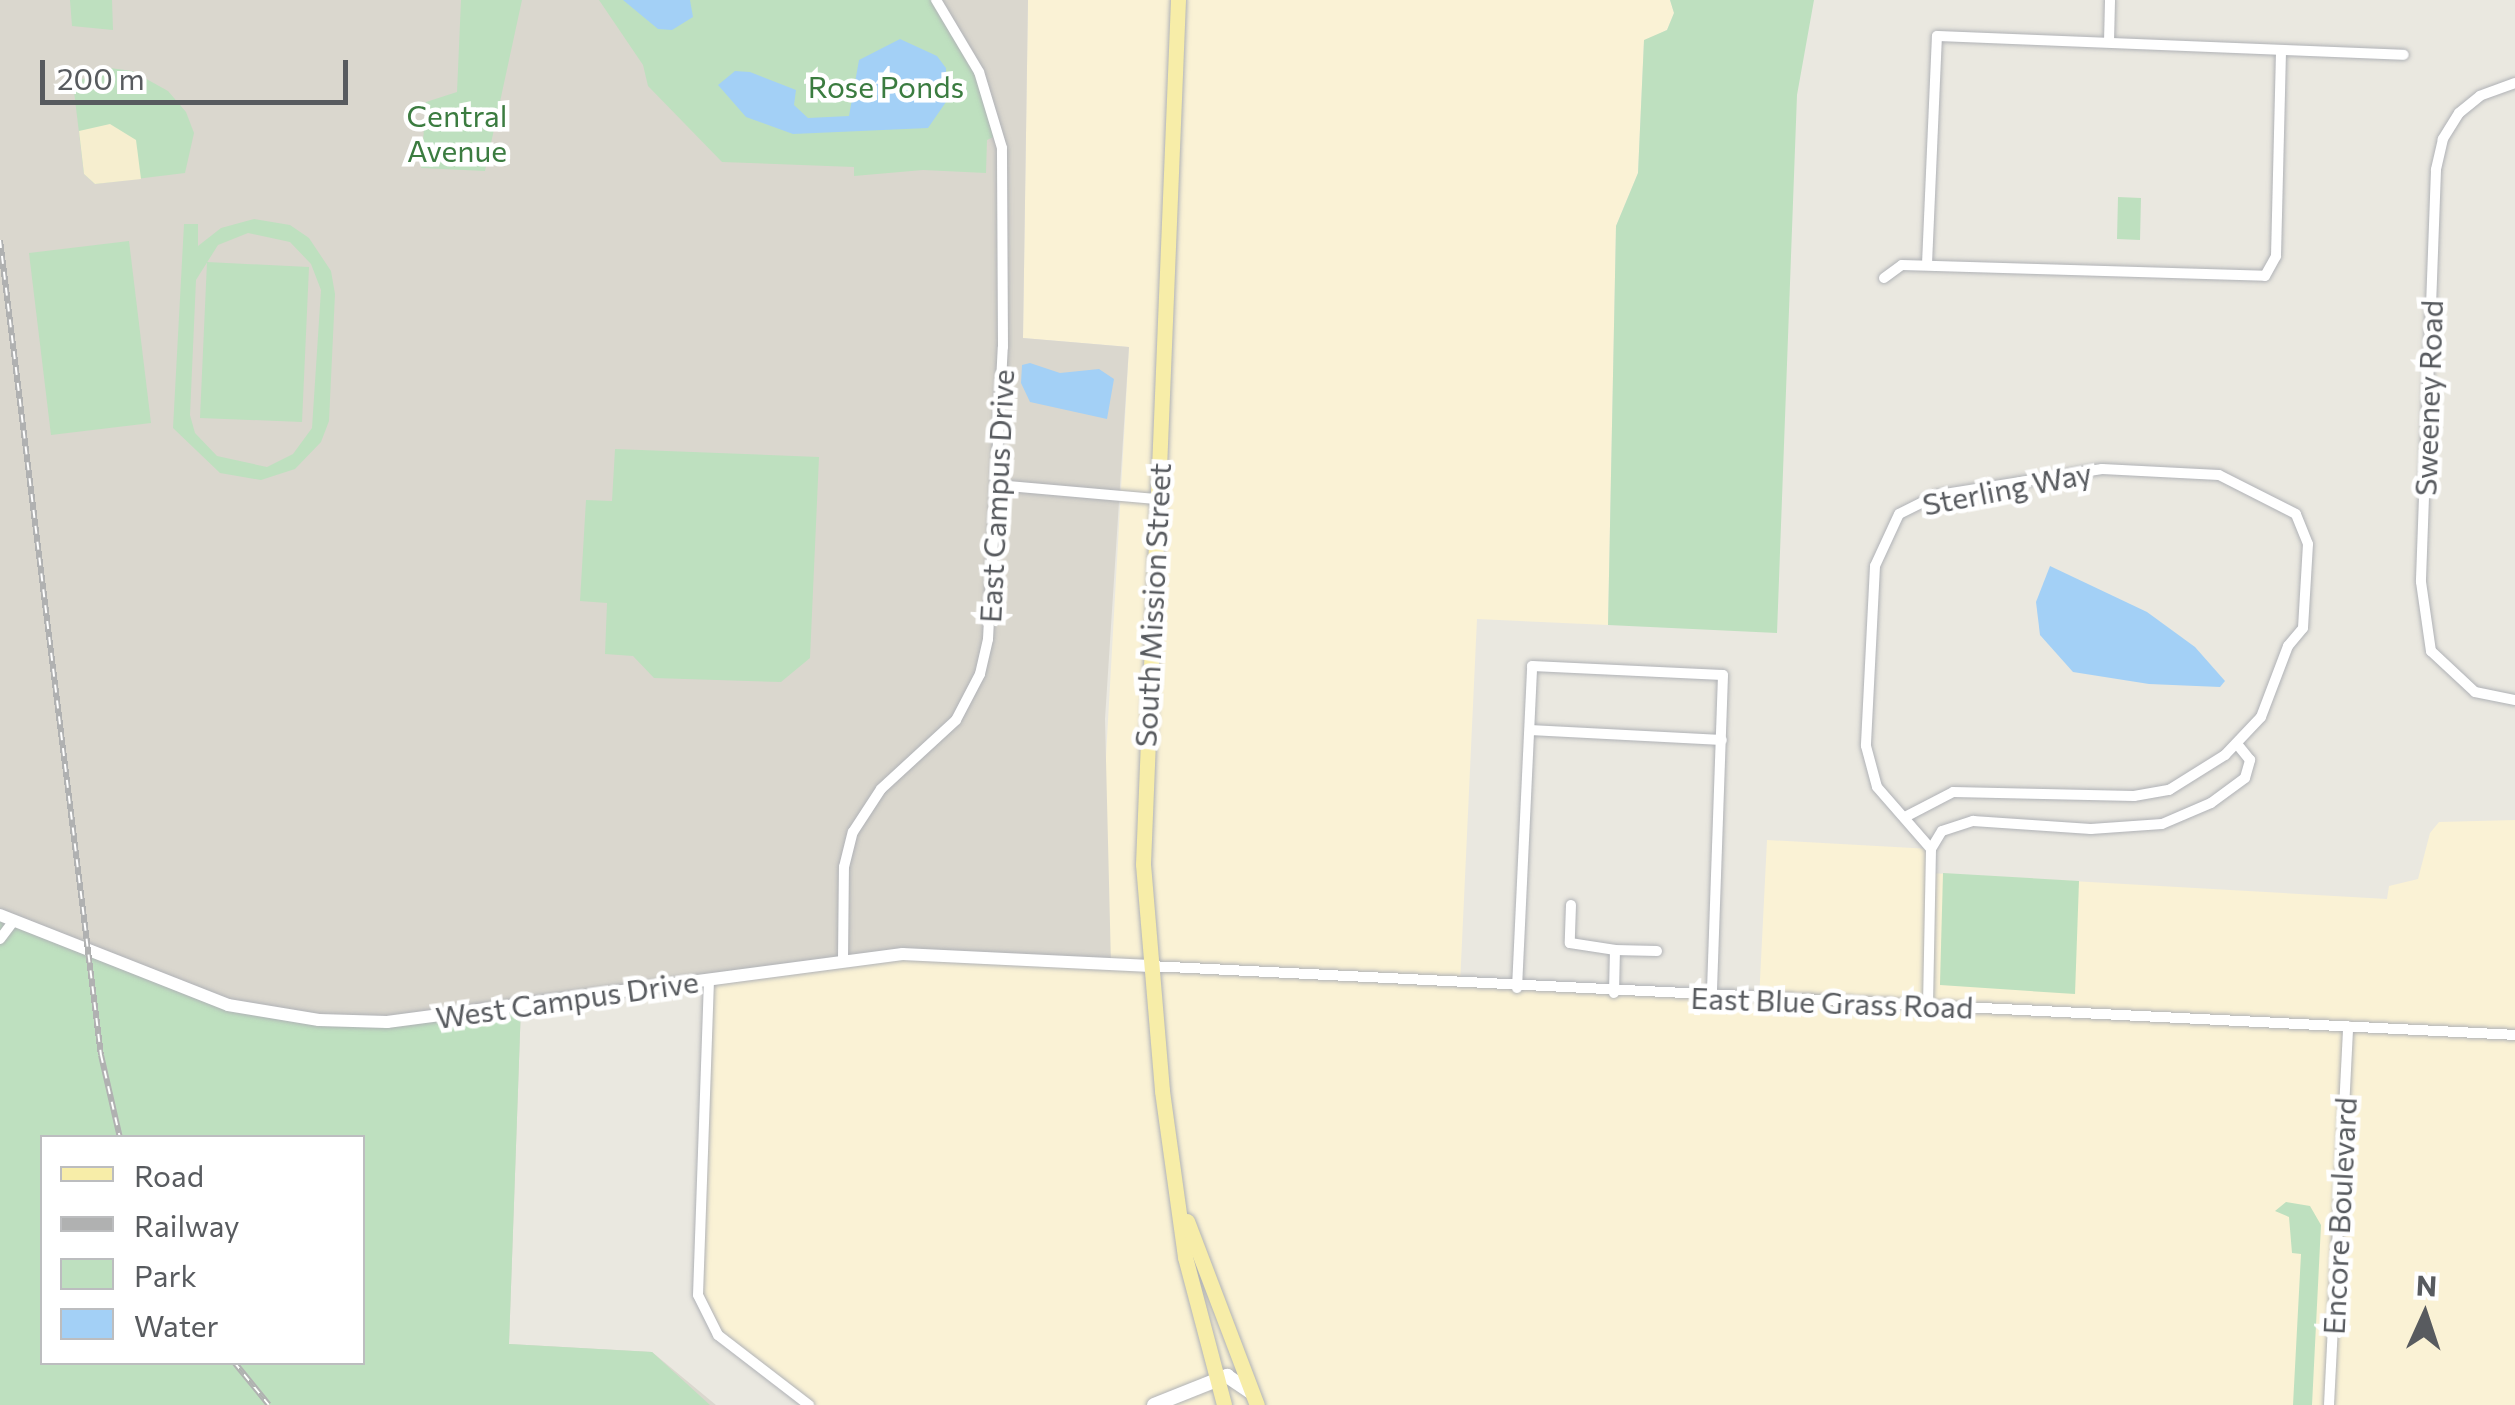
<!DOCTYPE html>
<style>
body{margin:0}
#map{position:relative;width:2515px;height:1405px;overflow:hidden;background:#eae8e0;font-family:Commissioner,sans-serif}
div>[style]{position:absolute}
.commercial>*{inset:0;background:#faf2d5}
.education>*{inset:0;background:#dad7ce}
.green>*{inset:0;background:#bee0bf}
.sand>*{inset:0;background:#f6eecf}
.water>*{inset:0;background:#a3d0f6}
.roads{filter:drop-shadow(0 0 2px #b0b2b6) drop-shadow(0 0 2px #b0b2b6)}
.minor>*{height:10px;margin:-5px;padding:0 5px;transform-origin:5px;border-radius:5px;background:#fff}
.tertiary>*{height:12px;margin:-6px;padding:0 6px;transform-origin:6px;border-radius:6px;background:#fff}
.secondary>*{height:14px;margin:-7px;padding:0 7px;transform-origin:7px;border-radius:7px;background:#fff}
.primary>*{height:15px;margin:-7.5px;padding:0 7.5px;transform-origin:7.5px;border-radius:7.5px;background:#f7eda8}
.rail>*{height:6px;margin-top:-3px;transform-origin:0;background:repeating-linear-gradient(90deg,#fff 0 8px,#b0b1b1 0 16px);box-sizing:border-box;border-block:2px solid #b0b1b1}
span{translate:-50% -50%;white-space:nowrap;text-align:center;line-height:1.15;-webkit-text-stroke:9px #fff;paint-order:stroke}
.park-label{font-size:30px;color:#3b7c40}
.street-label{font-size:30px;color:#585b5f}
.legend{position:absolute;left:40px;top:1135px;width:325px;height:230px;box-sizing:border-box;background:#fff;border:2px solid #bcbdbf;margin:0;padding:12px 18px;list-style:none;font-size:30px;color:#585b5f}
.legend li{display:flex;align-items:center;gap:20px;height:50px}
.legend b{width:50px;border:2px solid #bcbdbf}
.north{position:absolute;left:2375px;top:1265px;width:100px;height:100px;-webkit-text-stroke:8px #fff;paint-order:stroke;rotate:3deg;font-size:28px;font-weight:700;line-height:40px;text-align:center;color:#585b5f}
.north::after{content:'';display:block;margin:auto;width:35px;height:45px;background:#585b5f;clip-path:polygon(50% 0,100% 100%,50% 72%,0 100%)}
.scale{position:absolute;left:40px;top:60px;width:308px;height:45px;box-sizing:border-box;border:5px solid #585b5f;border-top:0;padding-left:12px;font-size:30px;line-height:35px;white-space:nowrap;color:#585b5f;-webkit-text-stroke:8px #fff;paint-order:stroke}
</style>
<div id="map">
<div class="commercial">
<i style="clip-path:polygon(1028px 0,1670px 0,1674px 13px,1667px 30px,1644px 41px,1638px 173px,1616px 226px,1608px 625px,1477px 619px,1460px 985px,1759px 1000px,1767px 840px,1931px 849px,1930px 873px,2387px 899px,2389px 886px,2418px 879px,2430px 833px,2439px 822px,2515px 820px,2515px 1405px,809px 1405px,718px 1335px,701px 1307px,709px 980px,1108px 864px,1104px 792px,1129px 347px,1023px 338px)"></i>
</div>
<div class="education">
<i style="clip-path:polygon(evenodd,0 0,1028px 0,1023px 338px,1129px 347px,1105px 719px,1111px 964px,952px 953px,521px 1005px,509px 1344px,652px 1352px,716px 1405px,0 1405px,0 0,42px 1138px,362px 1138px,362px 1362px,42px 1362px,42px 1138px)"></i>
</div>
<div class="green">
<i style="clip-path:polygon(70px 0,112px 0,113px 30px,72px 26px)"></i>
<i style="clip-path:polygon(461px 0,522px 0,485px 171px,421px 168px,426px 102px,457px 92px)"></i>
<i style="clip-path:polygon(599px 0,935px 0,953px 22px,1000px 134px,987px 140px,986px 173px,923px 170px,854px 176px,854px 167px,722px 162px,648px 86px,643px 65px)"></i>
<i style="clip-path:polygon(1670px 0,1814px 0,1797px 95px,1777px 633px,1608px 625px,1616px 226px,1638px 173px,1644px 40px,1667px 30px,1674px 13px)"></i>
<i style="clip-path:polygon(110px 68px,132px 71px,168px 91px,186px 112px,194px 133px,185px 173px,95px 184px,84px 174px,73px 83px)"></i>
<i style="clip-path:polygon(2118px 197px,2141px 198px,2140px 240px,2117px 239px)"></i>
<i style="clip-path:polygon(evenodd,254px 219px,290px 225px,309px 238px,331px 271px,335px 294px,329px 421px,321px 442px,295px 469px,261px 480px,220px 473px,173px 428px,184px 224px,198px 224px,198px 246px,221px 228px,254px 219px,248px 233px,290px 242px,311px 264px,321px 290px,312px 428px,293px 454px,267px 467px,217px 456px,195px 433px,190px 415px,196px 280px,218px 245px,248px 233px)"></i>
<i style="clip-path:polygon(129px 241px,151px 423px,51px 435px,29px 253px)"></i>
<i style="clip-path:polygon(207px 262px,309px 267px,302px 422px,200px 418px)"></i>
<i style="clip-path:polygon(615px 449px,819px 457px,810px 658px,781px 682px,654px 678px,633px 656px,605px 654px,607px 603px,580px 601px,586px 500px,612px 501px)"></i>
<i style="clip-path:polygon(1943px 873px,2079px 881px,2075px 994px,1940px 985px)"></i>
<i style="clip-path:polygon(evenodd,0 915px,149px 975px,277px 1015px,376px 1022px,521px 1005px,509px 1344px,652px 1352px,710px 1405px,0 1405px,0 915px,42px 1138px,362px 1138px,362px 1362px,42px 1362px,42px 1138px)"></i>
<i style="clip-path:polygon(2286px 1202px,2310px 1206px,2321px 1225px,2312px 1405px,2293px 1405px,2301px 1254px,2292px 1253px,2289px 1217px,2275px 1211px)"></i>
</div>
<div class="sand">
<i style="clip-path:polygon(110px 124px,136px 140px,141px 179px,95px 184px,84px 174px,79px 131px)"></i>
</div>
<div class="water">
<i style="clip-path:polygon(623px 0,690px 0,693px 17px,672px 30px,658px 29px)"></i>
<i style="clip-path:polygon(900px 39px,937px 56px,946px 68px,946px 102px,928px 128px,793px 134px,746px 117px,718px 85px,735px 71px,750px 72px,796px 90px,794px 105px,808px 118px,849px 116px,859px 60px)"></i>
<i style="clip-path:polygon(1030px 363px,1060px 373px,1099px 369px,1114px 379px,1107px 419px,1030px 402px,1021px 383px,1022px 365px)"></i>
<i style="clip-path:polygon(2050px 566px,2147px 612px,2195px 647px,2225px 681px,2220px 687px,2149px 684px,2073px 672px,2040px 635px,2036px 602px)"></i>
</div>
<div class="roads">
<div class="minor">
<i style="left:2109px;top:42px;width:42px;rotate:-88.6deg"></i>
<i style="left:2515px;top:83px;width:37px;rotate:160deg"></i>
<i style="left:2480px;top:96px;width:27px;rotate:141deg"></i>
<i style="left:2459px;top:113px;width:31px;rotate:122deg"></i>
<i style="left:2443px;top:139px;width:32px;rotate:103deg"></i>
<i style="left:2436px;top:170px;width:412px;rotate:92.1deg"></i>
<i style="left:2421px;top:582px;width:70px;rotate:81.8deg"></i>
<i style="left:2431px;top:651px;width:60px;rotate:43deg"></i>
<i style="left:2475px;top:692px;width:41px;rotate:11.3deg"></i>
<i style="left:1927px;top:264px;width:228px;rotate:-87.5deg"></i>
<i style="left:1937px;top:36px;width:467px;rotate:2.3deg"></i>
<i style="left:1884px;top:278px;width:22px;rotate:-36deg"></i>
<i style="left:1902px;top:265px;width:363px;rotate:1.7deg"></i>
<i style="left:2265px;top:276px;width:23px;rotate:-61deg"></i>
<i style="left:2276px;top:256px;width:206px;rotate:-88.6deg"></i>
<i style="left:996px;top:485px;width:161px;rotate:5deg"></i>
<i style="left:1530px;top:730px;width:192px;rotate:3deg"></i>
<i style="left:1905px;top:817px;width:54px;rotate:-27.5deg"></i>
<i style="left:1953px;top:792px;width:181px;rotate:1.3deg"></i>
<i style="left:2134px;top:796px;width:36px;rotate:-10deg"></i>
<i style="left:2169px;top:790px;width:66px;rotate:-32deg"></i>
<i style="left:2225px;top:755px;width:52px;rotate:-46.5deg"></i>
<i style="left:2261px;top:717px;width:76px;rotate:-69.2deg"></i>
<i style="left:2288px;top:646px;width:23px;rotate:-50deg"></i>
<i style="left:2303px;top:628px;width:84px;rotate:-86.6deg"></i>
<i style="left:2308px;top:544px;width:32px;rotate:-112deg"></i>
<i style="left:2296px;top:514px;width:86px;rotate:-153.1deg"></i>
<i style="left:2219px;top:475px;width:117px;rotate:-177.1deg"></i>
<i style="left:2102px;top:469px;width:167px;rotate:171deg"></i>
<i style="left:1937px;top:495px;width:42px;rotate:153.4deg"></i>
<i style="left:1899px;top:514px;width:57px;rotate:114.8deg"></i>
<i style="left:1875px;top:566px;width:180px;rotate:92.9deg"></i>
<i style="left:1866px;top:746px;width:42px;rotate:75deg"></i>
<i style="left:1877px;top:787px;width:82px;rotate:48.9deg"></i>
<i style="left:1931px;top:849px;width:156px;rotate:91.1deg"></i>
<i style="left:1931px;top:849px;width:21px;rotate:-59deg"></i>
<i style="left:1942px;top:831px;width:33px;rotate:-18deg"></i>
<i style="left:1973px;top:821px;width:118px;rotate:3.9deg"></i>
<i style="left:2091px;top:829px;width:71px;rotate:-4deg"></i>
<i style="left:2162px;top:824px;width:53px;rotate:-23.2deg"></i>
<i style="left:2211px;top:803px;width:42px;rotate:-36.3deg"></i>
<i style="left:2245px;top:778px;width:19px;rotate:-74deg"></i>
<i style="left:2250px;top:760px;width:19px;rotate:-129deg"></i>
<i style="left:1571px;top:905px;width:38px;rotate:92deg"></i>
<i style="left:1570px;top:943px;width:46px;rotate:8.8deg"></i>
<i style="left:0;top:939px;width:21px;rotate:-53deg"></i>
<i style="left:843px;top:959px;width:92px;rotate:-89.4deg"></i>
<i style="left:844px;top:867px;width:36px;rotate:-76deg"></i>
<i style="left:853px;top:832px;width:51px;rotate:-56.9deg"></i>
<i style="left:881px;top:789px;width:102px;rotate:-42.6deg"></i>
<i style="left:956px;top:720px;width:52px;rotate:-62.4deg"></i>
<i style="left:980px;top:674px;width:36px;rotate:-77deg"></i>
<i style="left:988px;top:639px;width:292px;rotate:-87.1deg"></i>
<i style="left:1003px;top:347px;width:199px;rotate:-90.3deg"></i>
<i style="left:1002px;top:148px;width:79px;rotate:-106.8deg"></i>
<i style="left:979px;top:72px;width:84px;rotate:-120.8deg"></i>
<i style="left:1150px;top:966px;width:1367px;rotate:2.89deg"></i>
<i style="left:709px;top:980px;width:315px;rotate:92deg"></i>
<i style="left:698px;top:1295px;width:45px;rotate:63.4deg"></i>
<i style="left:718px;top:1335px;width:115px;rotate:37.6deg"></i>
<i style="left:1517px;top:988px;width:322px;rotate:-87.3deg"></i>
<i style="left:1532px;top:666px;width:191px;rotate:2.7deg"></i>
<i style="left:1723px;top:675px;width:322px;rotate:92deg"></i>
<i style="left:1614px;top:993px;width:43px;rotate:-88.7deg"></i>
<i style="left:1615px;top:950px;width:42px;rotate:1.4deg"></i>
<i style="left:2329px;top:1405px;width:379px;rotate:-87.1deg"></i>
</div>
<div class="tertiary">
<i style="left:0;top:915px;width:245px;rotate:21.5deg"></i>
<i style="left:228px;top:1005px;width:92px;rotate:9.4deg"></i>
<i style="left:319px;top:1020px;width:68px;rotate:1.7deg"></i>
<i style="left:387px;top:1022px;width:520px;rotate:-7.51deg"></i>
<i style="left:903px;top:954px;width:247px;rotate:2.8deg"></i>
</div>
<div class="secondary">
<i style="left:1154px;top:1405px;width:79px;rotate:-21.7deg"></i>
<i style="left:1227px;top:1376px;width:29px;rotate:34deg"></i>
</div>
<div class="primary">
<i style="left:1178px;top:0;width:865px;rotate:92.32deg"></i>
<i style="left:1143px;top:864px;width:228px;rotate:85.2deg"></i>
<i style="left:1162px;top:1091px;width:168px;rotate:82.1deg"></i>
<i style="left:1185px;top:1257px;width:153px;rotate:75.2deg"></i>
<i style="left:1187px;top:1221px;width:197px;rotate:69.2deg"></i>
</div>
</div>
<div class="rail">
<i style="left:0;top:240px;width:821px;rotate:82.94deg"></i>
<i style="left:101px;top:1055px;width:85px;rotate:77.1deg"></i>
<i style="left:234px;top:1362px;width:55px;rotate:50.9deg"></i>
</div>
<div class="park-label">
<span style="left:886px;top:86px">Rose Ponds</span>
<span style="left:457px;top:132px">Central<br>Avenue</span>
</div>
<div class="street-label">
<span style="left:2428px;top:398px;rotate:-88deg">Sweeney Road</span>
<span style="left:2007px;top:488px;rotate:-11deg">Sterling Way</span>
<span style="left:996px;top:496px;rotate:-87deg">East Campus Drive</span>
<span style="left:1152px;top:605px;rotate:-87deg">South Mission Street</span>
<span style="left:567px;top:999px;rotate:-8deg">West Campus Drive</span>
<span style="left:1832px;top:1002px;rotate:2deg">East Blue Grass Road</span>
<span style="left:2339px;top:1216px;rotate:-87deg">Encore Boulevard</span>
</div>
<ul class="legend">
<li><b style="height:12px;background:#f7eda8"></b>Road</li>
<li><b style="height:12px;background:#b0b1b1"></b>Railway</li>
<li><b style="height:28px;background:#bee0bf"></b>Park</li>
<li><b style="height:28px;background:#a3d0f6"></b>Water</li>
</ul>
<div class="north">N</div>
<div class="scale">200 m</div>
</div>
